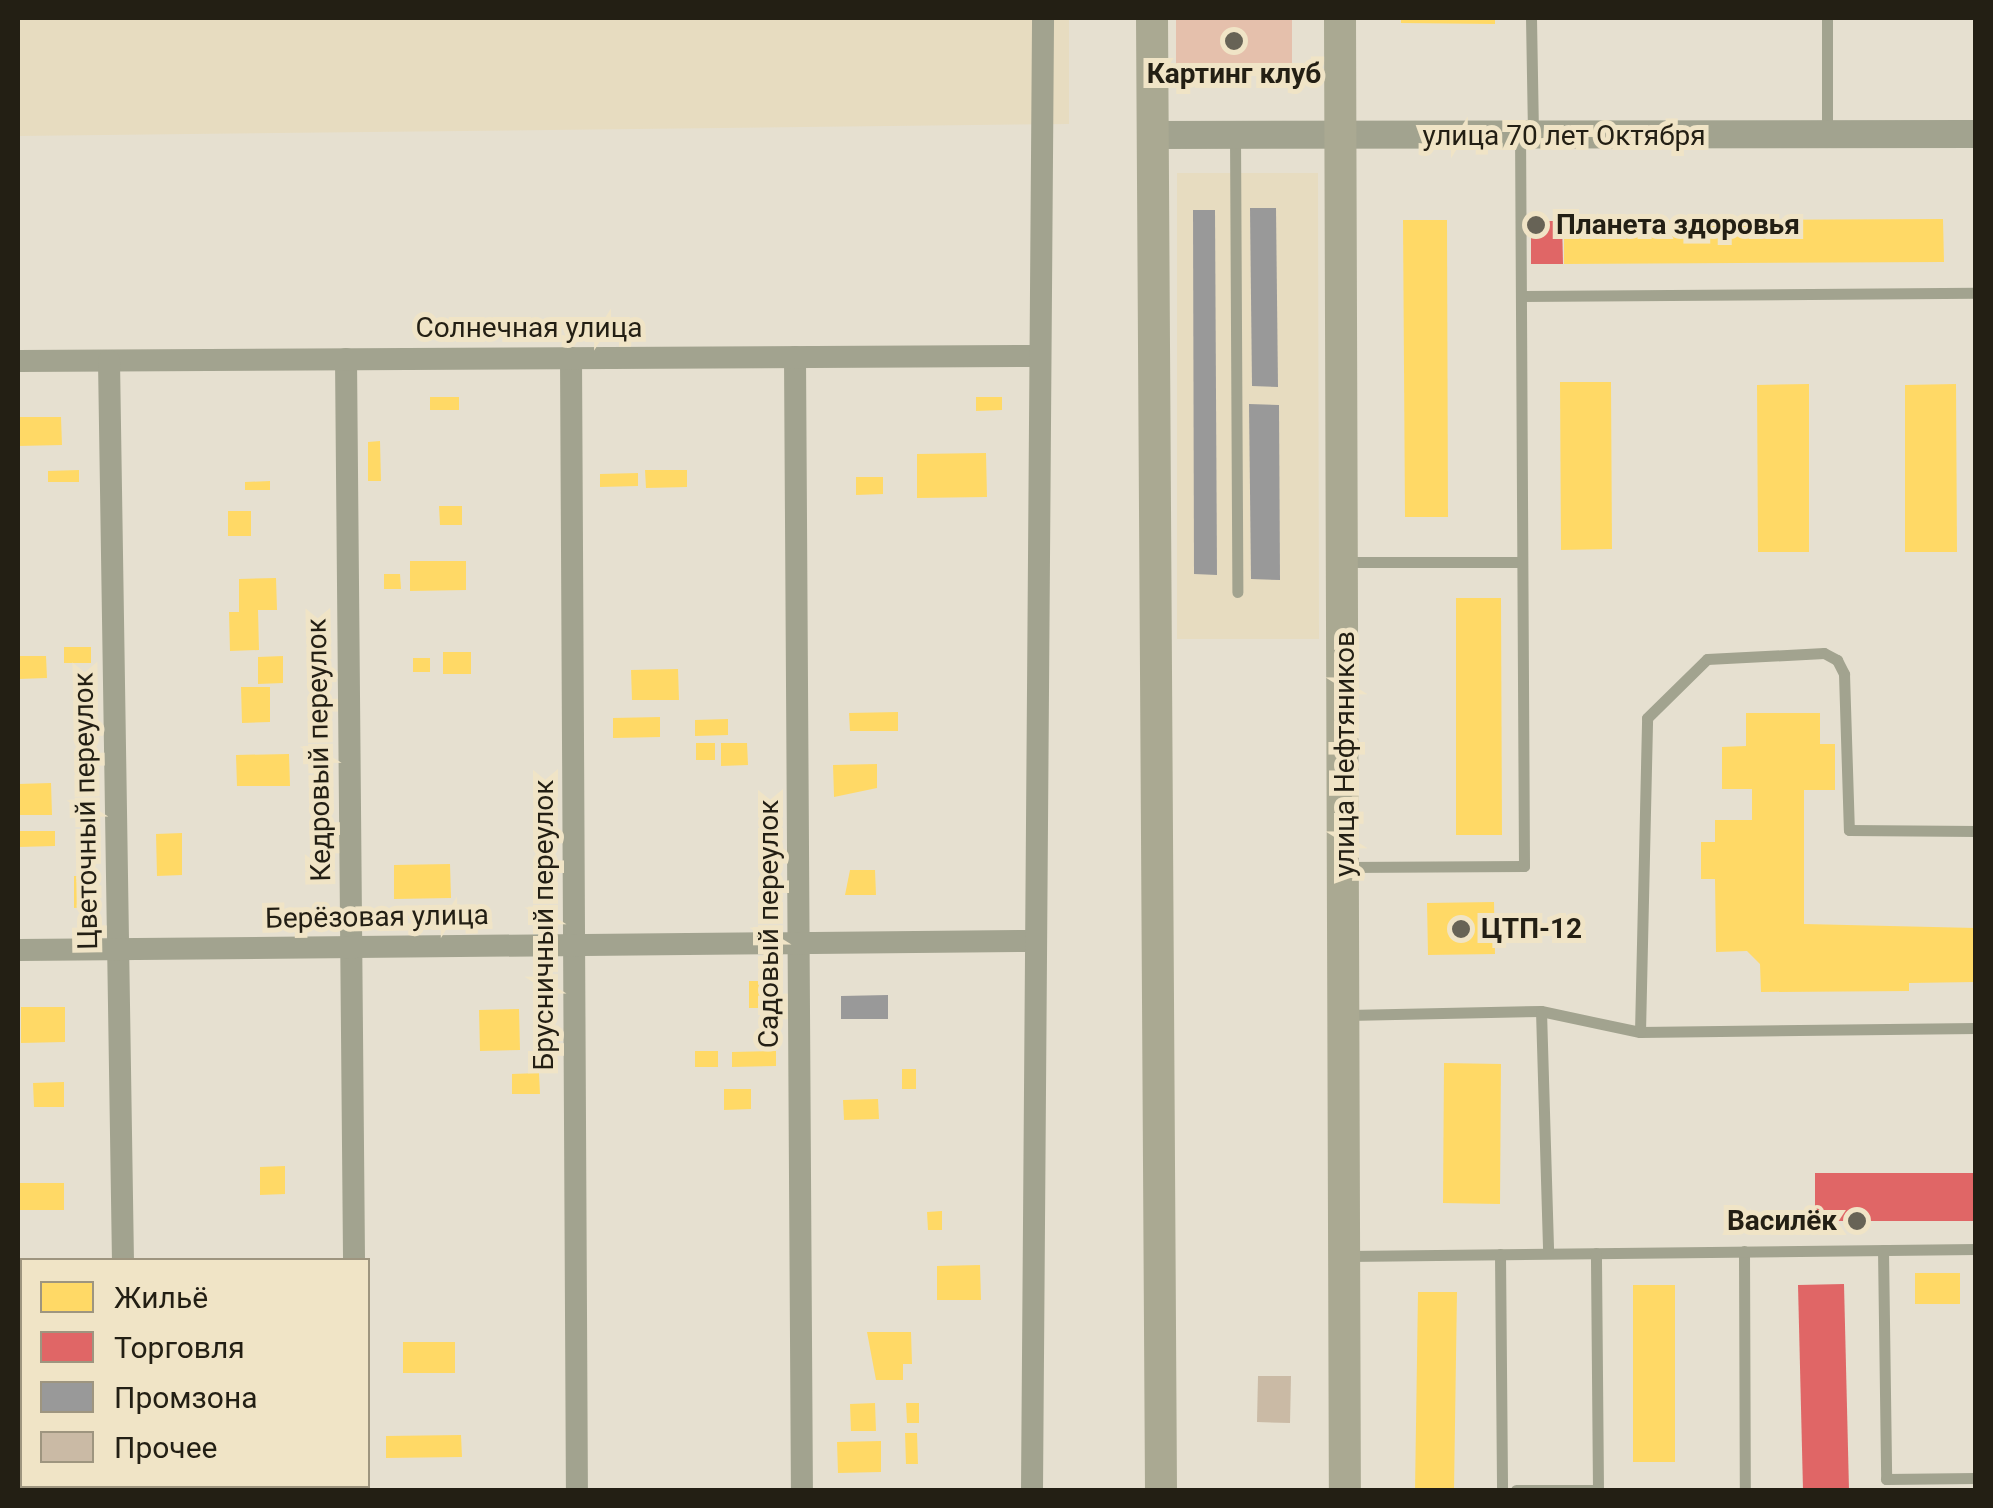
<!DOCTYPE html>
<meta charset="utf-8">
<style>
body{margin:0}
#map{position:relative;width:1993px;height:1508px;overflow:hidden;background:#e6e0d0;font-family:Roboto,sans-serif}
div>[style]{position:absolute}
.built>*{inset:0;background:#e7dcc0}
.green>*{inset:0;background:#e5c0ac}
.homes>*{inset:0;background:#ffd966}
.shops>*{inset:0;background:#e06666}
.industry>*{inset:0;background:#999}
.building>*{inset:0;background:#cabaa5}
.service>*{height:11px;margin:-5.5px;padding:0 5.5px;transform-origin:5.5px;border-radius:5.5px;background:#a2a38f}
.minor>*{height:22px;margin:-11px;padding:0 11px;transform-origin:11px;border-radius:11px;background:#a2a38f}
.tertiary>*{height:28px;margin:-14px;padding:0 14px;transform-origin:14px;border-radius:14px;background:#a2a38f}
.secondary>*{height:32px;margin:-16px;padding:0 16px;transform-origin:16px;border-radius:16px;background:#aaa992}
.dots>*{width:28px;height:28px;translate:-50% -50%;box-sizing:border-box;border:5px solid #f0e4c6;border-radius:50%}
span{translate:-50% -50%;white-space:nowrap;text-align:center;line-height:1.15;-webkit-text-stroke:10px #f0e4c6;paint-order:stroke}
.poi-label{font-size:28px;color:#231f14;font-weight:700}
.left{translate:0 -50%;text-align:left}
.right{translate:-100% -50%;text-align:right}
.street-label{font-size:28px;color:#231f14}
.frame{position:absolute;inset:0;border:20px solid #231f14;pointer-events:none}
.legend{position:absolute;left:20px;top:1258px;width:350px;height:230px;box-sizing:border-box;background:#f0e4c6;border:2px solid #9e957f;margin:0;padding:12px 18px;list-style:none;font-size:30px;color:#231f14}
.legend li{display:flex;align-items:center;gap:20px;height:50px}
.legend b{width:50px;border:2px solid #9e957f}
</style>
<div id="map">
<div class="built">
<i style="clip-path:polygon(18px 18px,1069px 18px,1069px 124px,18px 136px)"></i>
<i style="clip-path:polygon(1177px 173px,1318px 173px,1319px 639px,1177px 639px)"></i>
</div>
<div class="green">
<i style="clip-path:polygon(1176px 18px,1292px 18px,1292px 64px,1176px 64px)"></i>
</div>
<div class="homes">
<i style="clip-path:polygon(1401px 18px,1495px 18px,1495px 24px,1401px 23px)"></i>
<i style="clip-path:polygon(1943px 219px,1944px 262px,1564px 264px,1564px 221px)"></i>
<i style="clip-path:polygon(1403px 220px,1447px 220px,1448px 517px,1405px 517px)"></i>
<i style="clip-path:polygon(1560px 382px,1611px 382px,1612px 549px,1561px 550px)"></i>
<i style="clip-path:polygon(1809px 384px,1809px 552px,1758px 552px,1757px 385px)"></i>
<i style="clip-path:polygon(1956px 384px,1957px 552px,1905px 552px,1905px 385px)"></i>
<i style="clip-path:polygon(430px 397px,459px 397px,459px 410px,430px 410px)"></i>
<i style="clip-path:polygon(976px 397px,1002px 397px,1002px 410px,976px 411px)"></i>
<i style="clip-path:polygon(18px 417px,61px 417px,62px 445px,18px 446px)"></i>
<i style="clip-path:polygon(380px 441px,381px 481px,368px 481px,368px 442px)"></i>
<i style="clip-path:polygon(986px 453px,987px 497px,917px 498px,917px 454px)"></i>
<i style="clip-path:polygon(79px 470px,79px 482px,48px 482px,48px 471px)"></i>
<i style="clip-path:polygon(645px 470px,687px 470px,687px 487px,646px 488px)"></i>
<i style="clip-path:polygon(638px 473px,638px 486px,600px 487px,600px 474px)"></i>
<i style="clip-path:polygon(856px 477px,883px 477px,883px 494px,856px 495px)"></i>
<i style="clip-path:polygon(270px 481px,270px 490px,245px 490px,245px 482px)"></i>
<i style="clip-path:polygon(439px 506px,462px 506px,462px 525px,440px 525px)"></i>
<i style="clip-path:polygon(228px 511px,251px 511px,251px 536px,228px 536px)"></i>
<i style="clip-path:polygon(410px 561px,466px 561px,466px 590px,410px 591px)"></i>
<i style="clip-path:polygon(384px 574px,400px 574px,401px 589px,384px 589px)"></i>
<i style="clip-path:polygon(276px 578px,277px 610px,258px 610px,259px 650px,230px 651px,229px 612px,239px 612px,239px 579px)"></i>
<i style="clip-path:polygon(1456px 598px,1501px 598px,1502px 835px,1456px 835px)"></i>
<i style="clip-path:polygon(64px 647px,91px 647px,91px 663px,64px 663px)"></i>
<i style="clip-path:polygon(443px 652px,471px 652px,471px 674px,443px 674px)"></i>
<i style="clip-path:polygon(18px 656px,46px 656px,47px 678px,18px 679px)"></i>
<i style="clip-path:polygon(283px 656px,283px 683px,258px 684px,258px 657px)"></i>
<i style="clip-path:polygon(413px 658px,430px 658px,430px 672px,413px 672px)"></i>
<i style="clip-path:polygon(678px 669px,679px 700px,632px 700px,631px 670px)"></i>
<i style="clip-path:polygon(241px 687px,270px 687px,270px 722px,242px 723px)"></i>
<i style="clip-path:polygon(898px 712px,898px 731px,850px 731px,849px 713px)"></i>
<i style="clip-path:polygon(1746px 713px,1820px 713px,1820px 744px,1835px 744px,1835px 790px,1804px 790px,1804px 924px,1976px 928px,1976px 982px,1909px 983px,1909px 991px,1761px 992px,1760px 964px,1747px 951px,1716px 952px,1715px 879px,1701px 879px,1701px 842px,1715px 842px,1715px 820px,1752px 820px,1752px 789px,1722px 789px,1722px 747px,1746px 746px)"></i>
<i style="clip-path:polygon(660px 717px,660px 737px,613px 738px,613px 718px)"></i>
<i style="clip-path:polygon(728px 719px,728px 735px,695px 736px,695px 720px)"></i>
<i style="clip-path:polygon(696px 743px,715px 743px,715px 760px,696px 760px)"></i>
<i style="clip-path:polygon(721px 743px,747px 743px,748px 765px,721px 766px)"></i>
<i style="clip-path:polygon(289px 754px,290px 786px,237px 786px,236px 755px)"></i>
<i style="clip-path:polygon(877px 764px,877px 788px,834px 797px,833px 765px)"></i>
<i style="clip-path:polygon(51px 783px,52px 815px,18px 815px,18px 784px)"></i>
<i style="clip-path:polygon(18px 831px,55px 831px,55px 846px,18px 847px)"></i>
<i style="clip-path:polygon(182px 833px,182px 875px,157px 876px,156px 834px)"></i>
<i style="clip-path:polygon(450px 864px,451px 898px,394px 899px,394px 865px)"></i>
<i style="clip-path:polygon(850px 870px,875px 870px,876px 895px,845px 895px)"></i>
<i style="clip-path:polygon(74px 876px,85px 876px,86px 907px,74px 908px)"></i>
<i style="clip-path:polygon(1494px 902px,1495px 954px,1428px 955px,1427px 903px)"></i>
<i style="clip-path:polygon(749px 981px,776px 981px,776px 1008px,749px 1008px)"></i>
<i style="clip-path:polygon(21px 1007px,65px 1007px,65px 1042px,21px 1043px)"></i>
<i style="clip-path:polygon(519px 1009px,520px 1050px,480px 1051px,479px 1010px)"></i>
<i style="clip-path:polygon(695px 1051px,718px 1051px,718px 1067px,695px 1067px)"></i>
<i style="clip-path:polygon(776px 1051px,776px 1066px,732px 1067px,732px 1052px)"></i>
<i style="clip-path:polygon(1444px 1063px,1501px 1064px,1500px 1204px,1443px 1203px)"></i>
<i style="clip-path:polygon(902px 1069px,916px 1069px,916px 1089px,902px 1089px)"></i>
<i style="clip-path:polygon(539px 1073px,540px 1094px,512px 1094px,512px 1074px)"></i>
<i style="clip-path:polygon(64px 1082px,64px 1107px,34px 1107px,33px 1083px)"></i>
<i style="clip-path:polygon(724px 1089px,751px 1089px,751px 1109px,724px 1110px)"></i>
<i style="clip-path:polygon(878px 1099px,879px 1119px,844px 1120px,843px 1100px)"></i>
<i style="clip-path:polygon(285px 1166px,285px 1194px,260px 1195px,260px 1167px)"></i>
<i style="clip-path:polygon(18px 1183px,64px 1183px,64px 1210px,18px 1210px)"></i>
<i style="clip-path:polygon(942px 1211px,942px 1230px,928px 1230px,927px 1212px)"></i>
<i style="clip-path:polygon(980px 1265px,981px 1300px,937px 1300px,937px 1266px)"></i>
<i style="clip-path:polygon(1915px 1273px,1960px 1273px,1960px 1304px,1915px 1304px)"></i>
<i style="clip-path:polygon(1633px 1285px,1675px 1285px,1675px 1462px,1633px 1462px)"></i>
<i style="clip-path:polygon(1418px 1292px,1457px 1292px,1454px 1490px,1415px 1490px)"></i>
<i style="clip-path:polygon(867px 1332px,911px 1332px,912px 1364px,903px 1364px,903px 1380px,876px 1380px)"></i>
<i style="clip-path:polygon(403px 1342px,455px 1342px,455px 1373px,403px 1373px)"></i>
<i style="clip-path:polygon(875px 1403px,876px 1431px,851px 1431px,850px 1404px)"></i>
<i style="clip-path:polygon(906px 1403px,919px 1403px,919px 1423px,907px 1423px)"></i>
<i style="clip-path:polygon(905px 1433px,917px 1433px,918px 1464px,906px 1464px)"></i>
<i style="clip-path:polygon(461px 1435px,462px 1457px,386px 1458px,386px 1436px)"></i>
<i style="clip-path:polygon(881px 1441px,881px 1472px,838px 1473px,837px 1442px)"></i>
</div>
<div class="shops">
<i style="clip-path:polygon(1531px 221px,1562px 221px,1563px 264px,1531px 264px)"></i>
<i style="clip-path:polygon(1815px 1173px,1976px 1173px,1976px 1221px,1815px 1221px)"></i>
<i style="clip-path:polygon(1844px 1284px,1849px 1490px,1803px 1490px,1798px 1285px)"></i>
</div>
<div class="industry">
<i style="clip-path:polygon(1250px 208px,1276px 208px,1278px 387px,1252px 386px)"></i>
<i style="clip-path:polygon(1193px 210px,1215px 210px,1217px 575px,1194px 574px)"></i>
<i style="clip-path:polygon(1249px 404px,1279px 405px,1280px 580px,1251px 579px)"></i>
<i style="clip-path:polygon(888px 995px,888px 1019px,841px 1019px,841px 996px)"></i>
</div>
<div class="building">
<i style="clip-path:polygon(1258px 1376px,1291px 1376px,1290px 1423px,1257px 1422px)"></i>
</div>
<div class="service">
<i style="left:1531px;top:18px;width:114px;rotate:89deg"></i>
<i style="left:1827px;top:18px;width:114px;rotate:90deg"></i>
<i style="left:1235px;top:135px;width:457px;rotate:89.7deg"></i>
<i style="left:1521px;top:296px;width:455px;rotate:-0.4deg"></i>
<i style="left:1346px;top:562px;width:176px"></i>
<i style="left:1346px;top:867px;width:178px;rotate:-0.3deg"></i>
<i style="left:1524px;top:866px;width:730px;rotate:-90.31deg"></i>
<i style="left:1541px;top:1011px;width:101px;rotate:12deg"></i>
<i style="left:1640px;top:1032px;width:336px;rotate:-0.7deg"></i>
<i style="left:1348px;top:1015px;width:193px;rotate:-1.2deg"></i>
<i style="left:1541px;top:1011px;width:242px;rotate:88.3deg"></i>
<i style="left:1640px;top:1032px;width:314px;rotate:-88.7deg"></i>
<i style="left:1647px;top:718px;width:84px;rotate:-44.5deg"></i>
<i style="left:1707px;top:659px;width:117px;rotate:-2.9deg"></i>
<i style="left:1824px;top:653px;width:15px;rotate:28deg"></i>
<i style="left:1837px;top:660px;width:16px;rotate:63deg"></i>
<i style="left:1844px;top:674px;width:156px;rotate:88.2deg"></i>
<i style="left:1849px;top:830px;width:127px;rotate:0.5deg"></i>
<i style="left:1883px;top:1250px;width:229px;rotate:89.2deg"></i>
<i style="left:1886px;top:1479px;width:90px;rotate:-0.6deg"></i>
<i style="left:1744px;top:1251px;width:239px;rotate:89.8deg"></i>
<i style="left:1500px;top:1254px;width:236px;rotate:89.5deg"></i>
<i style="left:1348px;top:1256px;width:628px;rotate:-0.64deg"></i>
<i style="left:1516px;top:1490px;width:82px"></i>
<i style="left:1598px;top:1490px;width:237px;rotate:-90.5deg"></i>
</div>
<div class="minor">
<i style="left:795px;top:357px;width:1133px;rotate:89.65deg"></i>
<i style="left:571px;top:358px;width:1132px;rotate:89.7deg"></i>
<i style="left:346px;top:359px;width:901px;rotate:89.49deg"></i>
<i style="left:18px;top:361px;width:1022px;rotate:-0.28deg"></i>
<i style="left:109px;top:361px;width:899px;rotate:89.11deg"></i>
<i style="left:18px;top:950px;width:1018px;rotate:-0.51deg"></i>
<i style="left:126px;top:1486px;width:4px;rotate:90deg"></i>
<i style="left:356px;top:1486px;width:4px;rotate:90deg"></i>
<i style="left:1032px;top:1490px;width:1472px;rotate:-89.57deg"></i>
</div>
<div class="tertiary">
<i style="left:1153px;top:135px;width:823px;rotate:-0.07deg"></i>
</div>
<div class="secondary">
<i style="left:1152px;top:18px;width:1472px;rotate:89.65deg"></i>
<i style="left:1340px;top:18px;width:1472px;rotate:89.81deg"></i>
</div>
<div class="dots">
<i style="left:1234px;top:41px;background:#676356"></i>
<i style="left:1536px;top:225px;background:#676356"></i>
<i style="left:1461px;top:929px;background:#676356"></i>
<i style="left:1857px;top:1221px;background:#676356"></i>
</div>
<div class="poi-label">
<span style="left:1234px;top:74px">Картинг клуб</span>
<span class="left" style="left:1556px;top:225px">Планета здоровья</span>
<span class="left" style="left:1481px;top:929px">ЦТП-12</span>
<span class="right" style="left:1837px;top:1221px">Василёк</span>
</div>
<div class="street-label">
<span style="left:1564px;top:136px">улица 70 лет Октября</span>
<span style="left:529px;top:328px">Солнечная улица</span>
<span style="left:319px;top:750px;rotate:-91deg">Кедровый переулок</span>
<span style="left:1345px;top:754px;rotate:-90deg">улица Нефтяников</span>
<span style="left:86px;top:811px;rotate:-91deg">Цветочный переулок</span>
<span style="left:377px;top:917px;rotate:-1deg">Берёзовая улица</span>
<span style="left:769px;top:924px;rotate:-90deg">Садовый переулок</span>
<span style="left:544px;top:925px;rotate:-90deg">Брусничный переулок</span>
</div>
<div class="frame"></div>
<ul class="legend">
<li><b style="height:28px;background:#ffd966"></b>Жильё</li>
<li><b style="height:28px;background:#e06666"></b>Торговля</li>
<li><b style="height:28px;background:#999"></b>Промзона</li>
<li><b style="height:28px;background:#cabaa5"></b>Прочее</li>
</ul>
</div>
